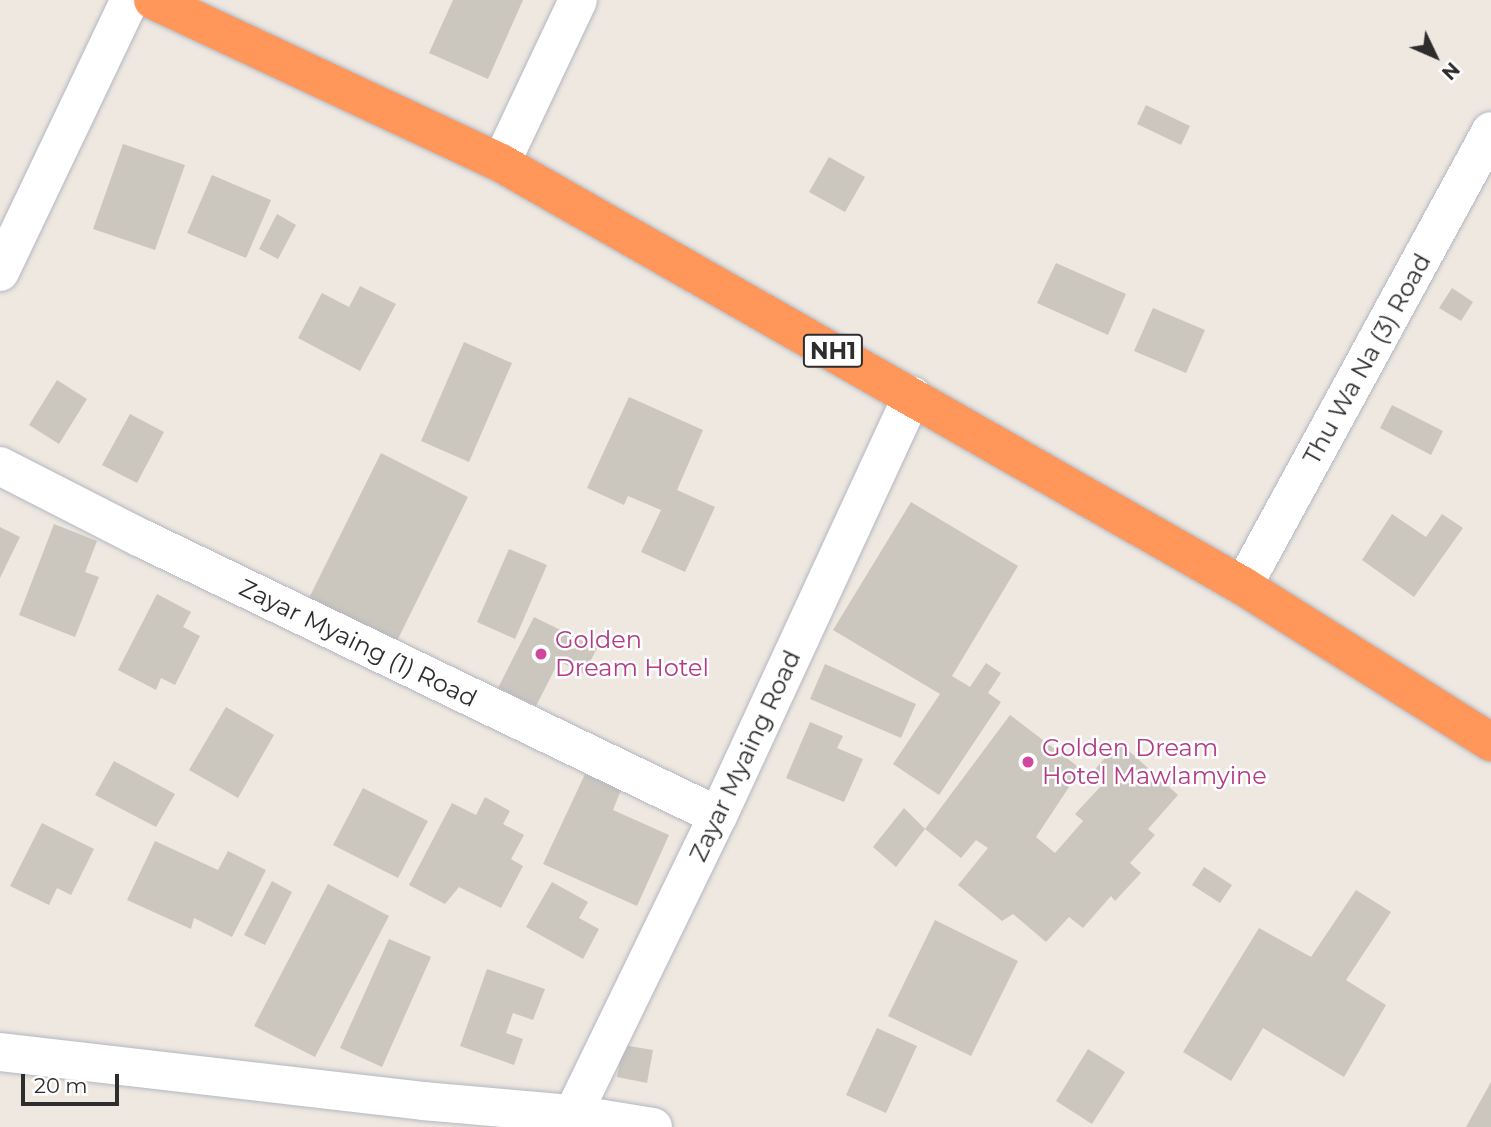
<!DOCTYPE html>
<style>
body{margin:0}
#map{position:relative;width:1491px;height:1127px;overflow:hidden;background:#efe8e0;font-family:Montserrat,sans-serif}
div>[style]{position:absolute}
.building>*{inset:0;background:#cbc6be}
.roads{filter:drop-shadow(0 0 2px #b3b7c1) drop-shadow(0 0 2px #b3b7c1)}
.minor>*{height:38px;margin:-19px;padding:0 19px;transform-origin:19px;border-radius:19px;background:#fff}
.highway>*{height:38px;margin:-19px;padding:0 19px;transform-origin:19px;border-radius:19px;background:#ff975b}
.dots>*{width:19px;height:19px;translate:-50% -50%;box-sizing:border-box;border:4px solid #fff;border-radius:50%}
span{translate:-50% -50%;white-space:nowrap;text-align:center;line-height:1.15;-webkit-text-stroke:5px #fff;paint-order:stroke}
.shield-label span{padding:2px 5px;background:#fff;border:2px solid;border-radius:5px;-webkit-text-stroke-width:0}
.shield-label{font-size:23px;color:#2d2d2d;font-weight:700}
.street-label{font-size:24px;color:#2d2d2d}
.hotel-label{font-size:24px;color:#b23c85}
.left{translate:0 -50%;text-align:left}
.north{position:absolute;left:1400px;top:21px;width:70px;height:70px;-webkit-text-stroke:5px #fff;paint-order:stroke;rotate:134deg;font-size:19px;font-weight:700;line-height:28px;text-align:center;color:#2d2d2d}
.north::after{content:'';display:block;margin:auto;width:24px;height:32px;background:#2d2d2d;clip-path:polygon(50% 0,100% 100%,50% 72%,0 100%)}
.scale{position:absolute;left:21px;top:1074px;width:98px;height:32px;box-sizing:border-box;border:4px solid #2d2d2d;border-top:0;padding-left:9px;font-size:21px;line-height:24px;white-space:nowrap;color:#2d2d2d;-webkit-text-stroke:5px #fff;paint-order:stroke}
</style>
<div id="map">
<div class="building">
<i style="clip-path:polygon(453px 0,523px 0,488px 79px,429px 53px)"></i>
<i style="clip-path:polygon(1146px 105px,1190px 126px,1181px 145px,1137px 124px)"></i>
<i style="clip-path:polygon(123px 144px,185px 165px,155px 250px,93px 229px)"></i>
<i style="clip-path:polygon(829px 157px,865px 177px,845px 212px,809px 192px)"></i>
<i style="clip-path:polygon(212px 175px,271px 200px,246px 258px,187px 233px)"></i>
<i style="clip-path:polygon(277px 214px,296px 225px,278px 259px,259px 249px)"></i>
<i style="clip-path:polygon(1056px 263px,1126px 294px,1108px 335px,1037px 303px)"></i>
<i style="clip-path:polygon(360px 286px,396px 304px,360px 371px,298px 338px,322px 293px,349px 307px)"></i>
<i style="clip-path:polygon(1452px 288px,1473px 302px,1461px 321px,1439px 308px)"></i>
<i style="clip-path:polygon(1153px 308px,1205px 330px,1186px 373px,1134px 351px)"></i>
<i style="clip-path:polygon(464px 342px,512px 363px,469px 462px,421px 441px)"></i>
<i style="clip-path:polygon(57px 380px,87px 399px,59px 444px,29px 425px)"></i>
<i style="clip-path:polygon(629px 397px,703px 430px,677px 490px,715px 507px,685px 572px,641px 552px,661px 510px,628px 496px,624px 505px,587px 488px)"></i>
<i style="clip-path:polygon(1392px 405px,1443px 431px,1431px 455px,1380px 428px)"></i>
<i style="clip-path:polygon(130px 414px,164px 432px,137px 483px,102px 465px)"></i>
<i style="clip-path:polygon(381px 453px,468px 497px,396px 643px,308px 600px)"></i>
<i style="clip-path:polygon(911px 502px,1018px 566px,952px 676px,970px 687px,986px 663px,1001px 673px,988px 693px,1001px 702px,939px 795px,893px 764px,940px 694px,833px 630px)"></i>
<i style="clip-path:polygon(1392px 514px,1426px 537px,1442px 514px,1463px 528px,1414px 597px,1362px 560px)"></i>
<i style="clip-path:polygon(54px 524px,97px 541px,85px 572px,99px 577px,75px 637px,19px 615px)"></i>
<i style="clip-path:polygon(0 527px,20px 537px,0 578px)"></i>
<i style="clip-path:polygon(509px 549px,547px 565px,515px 639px,477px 622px)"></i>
<i style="clip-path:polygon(157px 594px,191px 612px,183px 627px,200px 636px,175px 685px,161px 678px,156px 690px,118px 670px)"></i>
<i style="clip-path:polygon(534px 617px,597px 648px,584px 674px,559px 661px,536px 706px,498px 688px)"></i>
<i style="clip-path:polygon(825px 664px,916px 704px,901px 738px,810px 699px)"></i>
<i style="clip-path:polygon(226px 707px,274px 735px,238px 798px,189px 770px)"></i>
<i style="clip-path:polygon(1010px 715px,1081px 769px,1036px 837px,1055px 853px,1083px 821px,1075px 814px,1101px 786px,1089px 776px,1119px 742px,1178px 795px,1148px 829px,1155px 835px,1130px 863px,1141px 873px,1115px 901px,1111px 896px,1083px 928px,1069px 917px,1046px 942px,1013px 914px,1002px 921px,958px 885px,988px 848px,976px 840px,961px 858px,925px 829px)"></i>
<i style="clip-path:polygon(810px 722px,843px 736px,837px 748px,863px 759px,844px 802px,786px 778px)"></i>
<i style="clip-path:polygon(114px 761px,175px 794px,156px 827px,95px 795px)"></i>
<i style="clip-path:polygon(585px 774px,621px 790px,613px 810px,669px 835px,637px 906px,543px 864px)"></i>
<i style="clip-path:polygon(363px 788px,428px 821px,398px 878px,333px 845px)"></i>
<i style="clip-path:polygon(485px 797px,510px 811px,503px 824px,524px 835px,511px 859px,523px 866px,501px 908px,459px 887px,445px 904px,409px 885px,452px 803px,476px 815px)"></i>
<i style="clip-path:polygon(904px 808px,925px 829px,896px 867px,873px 847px)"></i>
<i style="clip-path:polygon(42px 823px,94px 849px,71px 895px,57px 888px,49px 905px,10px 886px)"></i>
<i style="clip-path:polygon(155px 841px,218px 870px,228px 851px,266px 870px,232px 937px,194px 918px,191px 929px,127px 900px)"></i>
<i style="clip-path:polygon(1204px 867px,1232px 885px,1220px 903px,1192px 885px)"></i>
<i style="clip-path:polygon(272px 881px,292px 892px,265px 945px,244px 935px)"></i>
<i style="clip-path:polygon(552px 882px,588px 902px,579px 918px,599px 929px,583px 959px,526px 927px)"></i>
<i style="clip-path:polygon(328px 884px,389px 916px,315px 1057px,254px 1026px)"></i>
<i style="clip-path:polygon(1356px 890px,1391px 912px,1346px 980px,1386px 1005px,1344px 1077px,1263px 1028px,1231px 1081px,1183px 1052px,1259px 928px,1311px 957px)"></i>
<i style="clip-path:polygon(935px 920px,1018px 961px,971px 1056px,888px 1016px)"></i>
<i style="clip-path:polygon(389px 939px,431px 957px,382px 1067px,340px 1048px)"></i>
<i style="clip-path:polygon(487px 969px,545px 989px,533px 1020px,513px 1013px,506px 1033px,523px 1039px,514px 1065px,460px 1046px)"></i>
<i style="clip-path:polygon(877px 1028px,917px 1046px,886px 1113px,846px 1095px)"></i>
<i style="clip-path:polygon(623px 1045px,653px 1050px,647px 1083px,617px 1077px)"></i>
<i style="clip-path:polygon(1088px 1049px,1125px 1072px,1092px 1124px,1056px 1101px)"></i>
<i style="clip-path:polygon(1491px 1082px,1491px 1127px,1466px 1127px)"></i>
</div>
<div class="roads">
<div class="minor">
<i style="left:501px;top:163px;width:180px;rotate:-64.7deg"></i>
<i style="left:0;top:272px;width:301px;rotate:-64.5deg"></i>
<i style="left:0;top:466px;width:158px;rotate:27.1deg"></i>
<i style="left:141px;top:538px;width:640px;rotate:25.72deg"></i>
<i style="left:1243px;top:586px;width:518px;rotate:-61.41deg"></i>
<i style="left:0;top:1052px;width:426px;rotate:6.6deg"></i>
<i style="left:423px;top:1101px;width:151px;rotate:5deg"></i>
<i style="left:573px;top:1114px;width:81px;rotate:9.2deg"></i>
<i style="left:573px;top:1114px;width:331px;rotate:-64.1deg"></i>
<i style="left:718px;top:816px;width:463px;rotate:-65.2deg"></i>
</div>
<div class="highway">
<i style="left:153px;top:0;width:384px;rotate:25.1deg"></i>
<i style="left:501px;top:163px;width:854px;rotate:29.69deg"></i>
<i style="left:1243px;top:586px;width:293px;rotate:32.2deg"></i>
</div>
</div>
<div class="dots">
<i style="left:541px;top:654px;background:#d1479c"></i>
<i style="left:1028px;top:762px;background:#d1479c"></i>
</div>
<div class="shield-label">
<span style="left:833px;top:351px">NH1</span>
</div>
<div class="street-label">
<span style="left:1367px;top:359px;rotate:-61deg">Thu Wa Na (3) Road</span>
<span style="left:358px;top:643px;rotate:26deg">Zayar Myaing (1) Road</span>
<span style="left:745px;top:756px;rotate:-65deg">Zayar Myaing Road</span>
</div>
<div class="hotel-label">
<span class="left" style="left:555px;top:654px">Golden<br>Dream Hotel</span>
<span class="left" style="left:1042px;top:762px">Golden Dream<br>Hotel Mawlamyine</span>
</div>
<div class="north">N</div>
<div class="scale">20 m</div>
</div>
